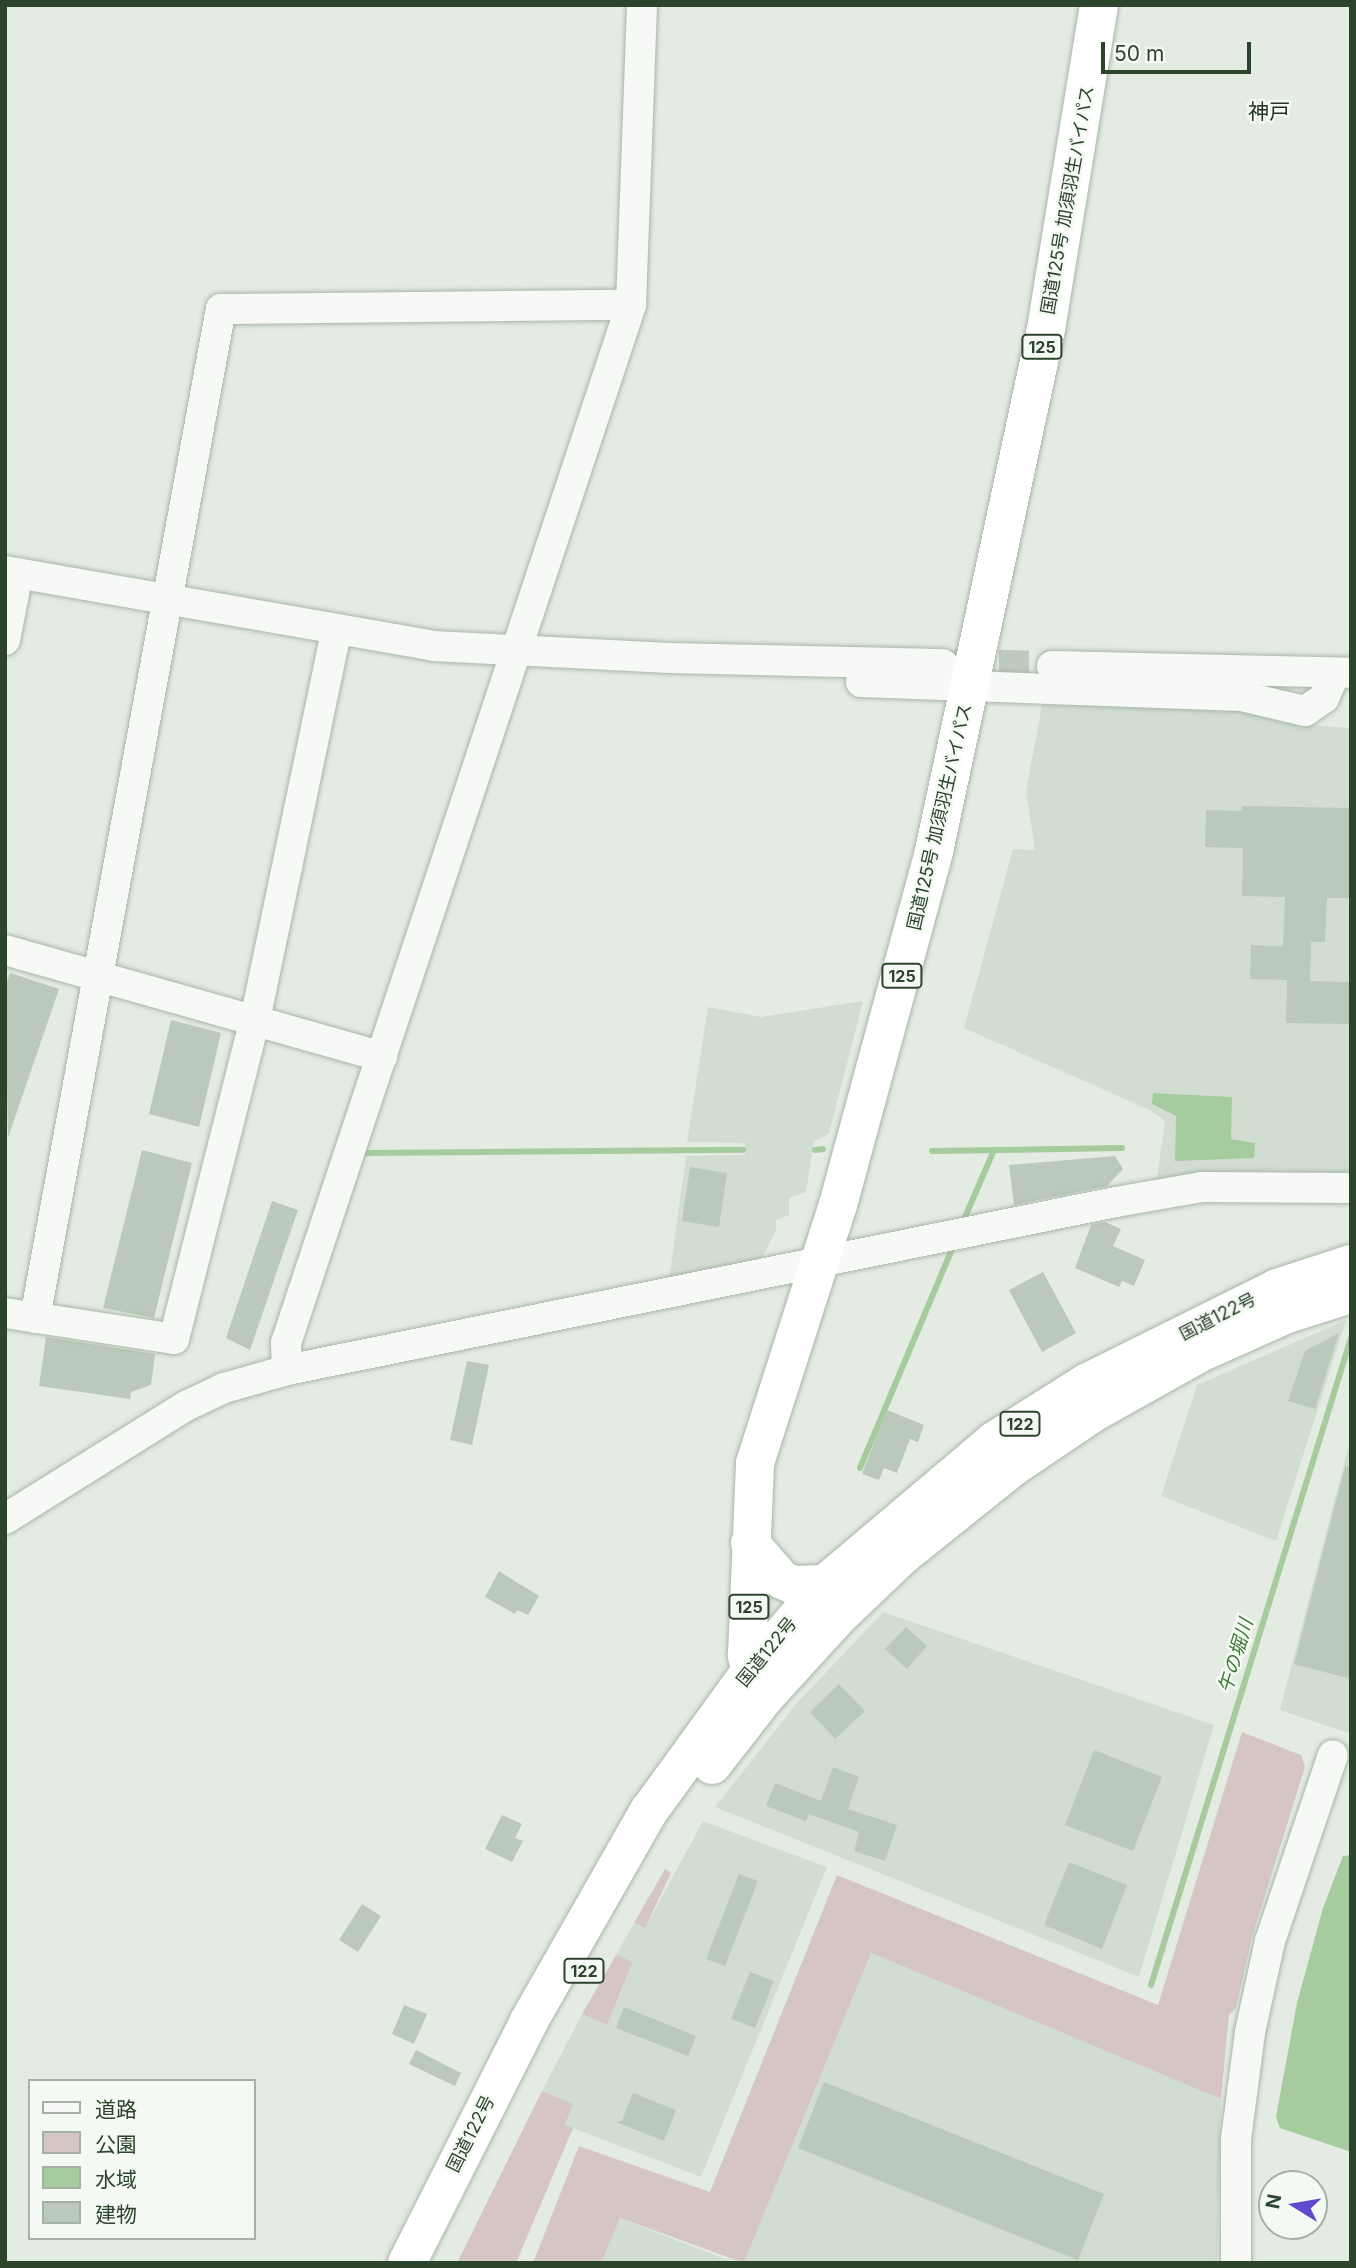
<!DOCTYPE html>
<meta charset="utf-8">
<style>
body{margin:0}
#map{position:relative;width:1356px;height:2268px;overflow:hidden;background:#e4ebe3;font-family:Inter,"Noto Sans JP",sans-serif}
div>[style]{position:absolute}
.built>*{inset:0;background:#d2ddd1}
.green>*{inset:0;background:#d5c6c4}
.water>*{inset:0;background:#a6cb9f}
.stream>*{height:6px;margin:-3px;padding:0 3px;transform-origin:3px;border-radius:3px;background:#a6cb9f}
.building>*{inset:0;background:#bbc9ba}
.minor-tunnel>*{height:30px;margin-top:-15px;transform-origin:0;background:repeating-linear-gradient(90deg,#bfcabe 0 30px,transparent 0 45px)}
.roads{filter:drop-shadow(0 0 2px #a9b6a8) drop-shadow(0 0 2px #a9b6a8)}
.minor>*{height:30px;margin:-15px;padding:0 15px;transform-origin:15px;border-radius:15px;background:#f6f9f6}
.highway>*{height:38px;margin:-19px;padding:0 19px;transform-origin:19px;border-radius:19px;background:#fff}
span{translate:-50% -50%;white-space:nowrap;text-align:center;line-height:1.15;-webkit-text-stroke:5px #f4f9f3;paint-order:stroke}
.shield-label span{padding:2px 5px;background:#f4f9f3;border:2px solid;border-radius:5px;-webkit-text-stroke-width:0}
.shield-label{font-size:16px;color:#2c442b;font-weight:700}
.street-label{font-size:18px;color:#2c442b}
.water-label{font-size:19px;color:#3d7834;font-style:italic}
.quarter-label{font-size:21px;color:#1d351d}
.frame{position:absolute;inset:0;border:7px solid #2c442b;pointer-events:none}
.legend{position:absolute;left:28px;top:2079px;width:228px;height:161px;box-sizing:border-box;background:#f4f9f3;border:2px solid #a4b1a3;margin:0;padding:9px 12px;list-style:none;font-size:21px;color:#2c442b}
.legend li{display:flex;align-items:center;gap:14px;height:35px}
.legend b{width:35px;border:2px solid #a4b1a3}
.north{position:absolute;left:1258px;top:2170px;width:70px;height:70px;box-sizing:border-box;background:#f4f9f3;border:2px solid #a4b1a3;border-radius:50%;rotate:281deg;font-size:19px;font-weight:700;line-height:28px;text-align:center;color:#2c442b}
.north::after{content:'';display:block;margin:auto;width:24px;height:32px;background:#6049cf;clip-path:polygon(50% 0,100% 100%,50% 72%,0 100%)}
.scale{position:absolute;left:1101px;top:42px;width:150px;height:32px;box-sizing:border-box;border:4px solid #2c442b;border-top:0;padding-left:9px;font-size:21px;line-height:24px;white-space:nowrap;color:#2c442b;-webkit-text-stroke:5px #f4f9f3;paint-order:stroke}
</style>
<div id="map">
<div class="built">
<i style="clip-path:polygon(1042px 705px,1256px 709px,1292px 724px,1351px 728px,1351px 1174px,1157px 1179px,1165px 1121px,1150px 1110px,964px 1028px,1013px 849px,1035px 850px,1026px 792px)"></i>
<i style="clip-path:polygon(863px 1001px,829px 1134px,814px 1141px,806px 1192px,789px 1198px,789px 1215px,776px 1220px,776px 1231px,762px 1258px,669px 1280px,686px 1156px,745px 1155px,745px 1143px,687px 1142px,708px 1007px,761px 1017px)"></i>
<i style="clip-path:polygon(1346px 1320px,1276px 1541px,1161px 1496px,1197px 1385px)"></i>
<i style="clip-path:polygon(1351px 1437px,1351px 1734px,1280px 1710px)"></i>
<i style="clip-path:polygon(883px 1612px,1214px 1725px,1139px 1977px,715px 1807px,796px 1704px)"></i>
<i style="clip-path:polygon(703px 1821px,827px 1867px,701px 2177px,565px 2125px,573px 2104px,542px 2091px,582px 2014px,607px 2025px,633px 1963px,616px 1955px,634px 1923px,645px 1928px)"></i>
<i style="clip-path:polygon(871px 1953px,1221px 2099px,1217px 2263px,744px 2263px)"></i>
<i style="clip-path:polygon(619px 2218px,735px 2263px,601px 2263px)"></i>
</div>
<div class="green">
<i style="clip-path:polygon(1242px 1732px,1301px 1755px,1305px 1767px,1252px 1937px,1236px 2008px,1229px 2015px,1221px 2099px,871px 1953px,744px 2263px,620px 2218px,601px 2263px,533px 2263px,579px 2146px,710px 2192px,837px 1875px,1158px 2005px)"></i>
<i style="clip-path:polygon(665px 1869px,671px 1873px,645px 1928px,634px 1923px)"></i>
<i style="clip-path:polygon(616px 1955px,633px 1962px,607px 2025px,582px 2014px)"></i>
<i style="clip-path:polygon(542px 2091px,573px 2104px,565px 2125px,573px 2128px,516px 2263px,457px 2263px)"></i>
</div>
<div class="water">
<i style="clip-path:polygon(1153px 1093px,1232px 1097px,1231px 1139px,1255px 1143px,1254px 1158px,1175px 1161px,1176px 1116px,1152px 1104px)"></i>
<i style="clip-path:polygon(1351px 1855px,1351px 2152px,1280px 2128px,1276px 2117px,1297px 2003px,1323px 1908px,1343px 1856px)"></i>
</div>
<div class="stream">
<i style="left:815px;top:1150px;width:8px;rotate:-7deg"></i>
<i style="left:932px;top:1151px;width:190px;rotate:-0.9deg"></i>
<i style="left:365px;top:1153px;width:378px;rotate:-0.5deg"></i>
<i style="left:962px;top:1224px;width:81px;rotate:-66.6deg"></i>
<i style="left:860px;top:1468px;width:243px;rotate:-67.2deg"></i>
<i style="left:1151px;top:1985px;width:677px;rotate:-72.82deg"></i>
</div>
<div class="building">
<i style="clip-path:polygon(1242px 806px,1351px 808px,1351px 898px,1327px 898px,1325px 942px,1311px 942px,1310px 981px,1351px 982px,1351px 1024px,1286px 1023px,1287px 980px,1250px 979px,1251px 945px,1283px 946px,1285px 897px,1242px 896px,1243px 848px,1205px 847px,1206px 810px,1242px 811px)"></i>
<i style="clip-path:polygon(10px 973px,59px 989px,8px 1138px,5px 987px)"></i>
<i style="clip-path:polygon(171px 1020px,221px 1033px,199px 1127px,149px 1114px)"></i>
<i style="clip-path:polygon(142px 1150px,192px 1163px,154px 1318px,103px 1308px)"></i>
<i style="clip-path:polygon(1115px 1156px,1123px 1169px,1107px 1186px,1014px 1205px,1009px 1165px)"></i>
<i style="clip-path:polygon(690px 1167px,727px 1173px,719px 1227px,682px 1221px)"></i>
<i style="clip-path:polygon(272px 1201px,298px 1210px,250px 1350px,226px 1338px)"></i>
<i style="clip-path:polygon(1105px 1222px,1121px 1229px,1113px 1246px,1145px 1260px,1134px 1286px,1122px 1281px,1119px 1287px,1075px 1268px,1091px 1225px)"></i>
<i style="clip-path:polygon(1043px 1272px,1076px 1333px,1042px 1352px,1009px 1290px)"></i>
<i style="clip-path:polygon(1339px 1333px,1315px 1409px,1288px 1401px,1305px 1351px)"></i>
<i style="clip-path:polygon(46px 1337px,155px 1354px,151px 1385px,131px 1392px,130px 1399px,39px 1386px)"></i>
<i style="clip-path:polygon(467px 1361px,489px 1365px,472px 1445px,450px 1440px)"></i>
<i style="clip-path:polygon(887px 1410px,924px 1425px,918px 1442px,910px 1439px,897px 1473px,884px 1468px,879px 1480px,862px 1474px)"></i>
<i style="clip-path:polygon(1345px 1466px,1351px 1467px,1351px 1679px,1294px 1664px)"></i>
<i style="clip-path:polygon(499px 1571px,539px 1596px,528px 1615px,517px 1610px,515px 1614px,485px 1597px)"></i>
<i style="clip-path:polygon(906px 1627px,927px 1646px,907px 1669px,885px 1649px)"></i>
<i style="clip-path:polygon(839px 1684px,865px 1711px,835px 1739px,810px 1712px)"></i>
<i style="clip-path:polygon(1094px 1750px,1162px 1777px,1133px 1851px,1065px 1825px)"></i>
<i style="clip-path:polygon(833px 1767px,859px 1777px,848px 1809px,897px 1825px,885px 1861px,854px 1851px,859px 1832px,809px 1814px,806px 1821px,766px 1806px,775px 1783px,821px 1801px)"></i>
<i style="clip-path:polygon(502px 1815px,522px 1824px,515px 1838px,523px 1841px,512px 1862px,485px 1849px)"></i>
<i style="clip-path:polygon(1069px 1862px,1127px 1885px,1102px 1949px,1044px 1925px)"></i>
<i style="clip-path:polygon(739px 1874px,758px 1881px,725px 1966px,706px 1959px)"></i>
<i style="clip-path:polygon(362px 1904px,381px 1916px,358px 1952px,339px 1940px)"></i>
<i style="clip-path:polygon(750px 1972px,774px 1981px,755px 2028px,731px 2019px)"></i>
<i style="clip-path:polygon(404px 2005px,427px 2014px,414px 2044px,392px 2034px)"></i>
<i style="clip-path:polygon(624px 2007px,696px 2036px,688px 2056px,616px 2028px)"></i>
<i style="clip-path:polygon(416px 2050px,461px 2073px,455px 2086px,409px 2064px)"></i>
<i style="clip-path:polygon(824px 2082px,1104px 2194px,1078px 2260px,798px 2148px)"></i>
<i style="clip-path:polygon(633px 2093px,676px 2110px,664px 2141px,616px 2122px,622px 2121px)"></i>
</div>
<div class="minor-tunnel">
<i style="left:954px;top:664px;width:98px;rotate:1.2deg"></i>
</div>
<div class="roads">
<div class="minor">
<i style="left:5px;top:571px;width:435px;rotate:9.9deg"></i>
<i style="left:433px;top:646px;width:237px;rotate:2.9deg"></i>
<i style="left:670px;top:658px;width:273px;rotate:1.3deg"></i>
<i style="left:5px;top:640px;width:68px;rotate:-79deg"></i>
<i style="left:1052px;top:666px;width:299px;rotate:1.3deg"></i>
<i style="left:861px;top:682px;width:380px;rotate:2.1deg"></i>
<i style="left:1241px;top:696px;width:66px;rotate:13.2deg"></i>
<i style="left:1305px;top:711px;width:23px;rotate:-34deg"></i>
<i style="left:1324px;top:698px;width:27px;rotate:-66deg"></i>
<i style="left:5px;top:950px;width:392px;rotate:15.8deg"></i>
<i style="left:5px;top:1313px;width:171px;rotate:8.7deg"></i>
<i style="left:174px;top:1339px;width:329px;rotate:-75.8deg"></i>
<i style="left:255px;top:1020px;width:396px;rotate:-78.2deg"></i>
<i style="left:35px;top:1318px;width:1026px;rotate:-79.56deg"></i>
<i style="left:221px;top:309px;width:410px;rotate:-0.6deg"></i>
<i style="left:287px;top:1370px;width:27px;rotate:-92deg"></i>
<i style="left:286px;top:1343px;width:1094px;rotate:-71.61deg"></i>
<i style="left:631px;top:305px;width:300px;rotate:-87.9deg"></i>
<i style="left:5px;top:1519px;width:213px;rotate:-32deg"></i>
<i style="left:186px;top:1406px;width:42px;rotate:-25.3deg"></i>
<i style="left:224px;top:1388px;width:66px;rotate:-15.9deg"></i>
<i style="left:287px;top:1370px;width:846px;rotate:-11.46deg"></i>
<i style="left:1116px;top:1202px;width:87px;rotate:-9.9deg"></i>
<i style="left:1202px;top:1187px;width:149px;rotate:0.4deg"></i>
<i style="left:1236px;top:2263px;width:124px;rotate:-90deg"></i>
<i style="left:1236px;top:2139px;width:108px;rotate:-82.5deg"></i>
<i style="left:1250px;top:2032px;width:93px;rotate:-77.6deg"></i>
<i style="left:1270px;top:1941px;width:196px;rotate:-71.3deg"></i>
</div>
<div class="highway">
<i style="left:750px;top:1543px;width:49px;rotate:49.1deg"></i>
<i style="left:782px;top:1580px;width:13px;rotate:23deg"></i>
<i style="left:794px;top:1585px;width:31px;rotate:-2deg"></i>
<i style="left:765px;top:1697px;width:19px;rotate:-129deg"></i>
<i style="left:753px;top:1682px;width:28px;rotate:-103deg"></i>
<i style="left:747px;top:1655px;width:192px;rotate:-87.6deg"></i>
<i style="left:755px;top:1463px;width:271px;rotate:-72.2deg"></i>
<i style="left:838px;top:1205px;width:367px;rotate:-74.8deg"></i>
<i style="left:934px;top:851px;width:534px;rotate:-77.89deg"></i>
<i style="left:1046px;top:329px;width:328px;rotate:-80.7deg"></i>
<i style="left:712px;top:1765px;width:86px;rotate:-52.1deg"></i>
<i style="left:765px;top:1697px;width:110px;rotate:-47.6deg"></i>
<i style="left:839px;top:1616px;width:87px;rotate:-43.6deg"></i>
<i style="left:902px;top:1556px;width:142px;rotate:-38.7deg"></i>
<i style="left:1013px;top:1467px;width:97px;rotate:-34deg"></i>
<i style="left:1093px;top:1413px;width:123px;rotate:-29.3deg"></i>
<i style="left:1200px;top:1353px;width:95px;rotate:-24.1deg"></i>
<i style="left:1287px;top:1314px;width:67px;rotate:-17.4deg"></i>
<i style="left:407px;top:2263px;width:271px;rotate:-63.2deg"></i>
<i style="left:529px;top:2021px;width:242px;rotate:-60.3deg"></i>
<i style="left:649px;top:1811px;width:172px;rotate:-54deg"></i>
<i style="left:750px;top:1672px;width:116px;rotate:-49.6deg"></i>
<i style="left:825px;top:1584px;width:221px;rotate:-40.2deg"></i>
<i style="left:994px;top:1441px;width:109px;rotate:-32.2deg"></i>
<i style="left:1086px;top:1383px;width:213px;rotate:-26.4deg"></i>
<i style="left:1277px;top:1288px;width:78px;rotate:-18deg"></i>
</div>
</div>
<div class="shield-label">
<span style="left:1042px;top:347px">125</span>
<span style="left:902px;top:976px">125</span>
<span style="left:1020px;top:1424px">122</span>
<span style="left:749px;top:1607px">125</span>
<span style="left:584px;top:1971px">122</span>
</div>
<div class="street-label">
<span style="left:1068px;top:200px;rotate:-80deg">国道125号 加須羽生バイパス</span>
<span style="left:940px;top:817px;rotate:-77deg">国道125号 加須羽生バイパス</span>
<span style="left:1218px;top:1317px;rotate:-27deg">国道122号</span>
<span style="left:767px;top:1652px;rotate:-51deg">国道122号</span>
<span style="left:471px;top:2134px;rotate:-63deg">国道122号</span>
</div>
<div class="water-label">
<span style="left:1236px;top:1656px;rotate:-73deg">午の堀川</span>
</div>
<div class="quarter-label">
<span style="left:1269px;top:112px">神戸</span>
</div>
<div class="frame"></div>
<ul class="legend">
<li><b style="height:9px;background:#f6f9f6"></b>道路</li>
<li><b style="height:19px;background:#d5c6c4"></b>公園</li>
<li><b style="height:19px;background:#a6cb9f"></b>水域</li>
<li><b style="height:19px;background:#bbc9ba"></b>建物</li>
</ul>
<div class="north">N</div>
<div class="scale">50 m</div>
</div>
